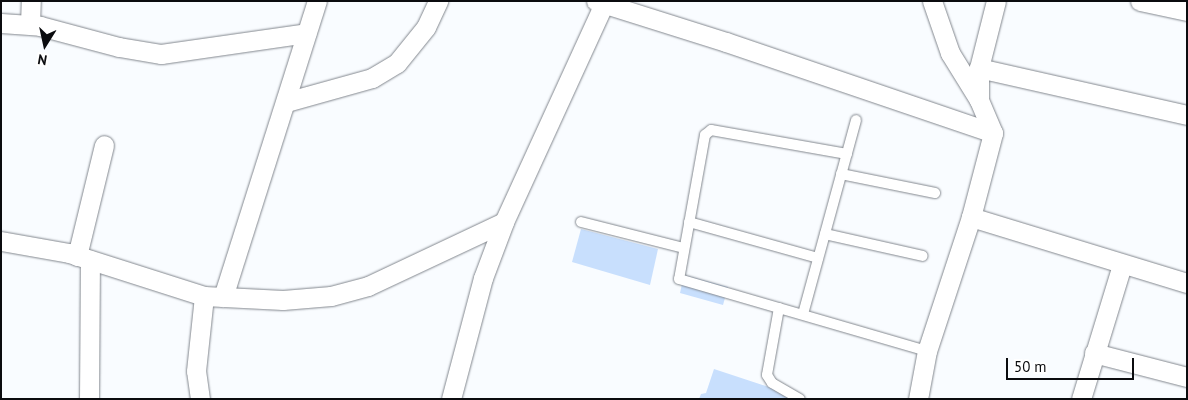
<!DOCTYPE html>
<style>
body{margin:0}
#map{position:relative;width:1188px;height:400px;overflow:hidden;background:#f9fcff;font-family:"PT Sans",sans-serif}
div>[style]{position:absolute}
.building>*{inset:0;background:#c8dffd}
.roads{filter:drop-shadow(0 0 1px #82878e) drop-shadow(0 0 1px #82878e)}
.service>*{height:10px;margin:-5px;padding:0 5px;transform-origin:5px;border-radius:5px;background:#fff}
.minor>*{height:19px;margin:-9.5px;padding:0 9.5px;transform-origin:9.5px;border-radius:9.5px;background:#fff}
span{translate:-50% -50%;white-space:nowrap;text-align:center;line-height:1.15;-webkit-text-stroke:5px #fff;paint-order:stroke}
.frame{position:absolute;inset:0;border:2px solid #0b0c0f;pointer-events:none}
.north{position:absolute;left:20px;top:20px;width:50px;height:50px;-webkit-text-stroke:4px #fff;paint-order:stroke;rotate:190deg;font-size:14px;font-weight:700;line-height:20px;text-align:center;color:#0b0c0f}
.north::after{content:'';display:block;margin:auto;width:18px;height:22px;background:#0b0c0f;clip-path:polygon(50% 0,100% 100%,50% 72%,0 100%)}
.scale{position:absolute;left:1006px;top:358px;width:128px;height:22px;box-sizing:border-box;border:2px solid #0b0c0f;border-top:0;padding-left:6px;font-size:15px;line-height:18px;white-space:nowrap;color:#0b0c0f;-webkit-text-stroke:4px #fff;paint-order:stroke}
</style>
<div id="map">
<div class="building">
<i style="clip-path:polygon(581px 229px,658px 249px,650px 285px,572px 262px)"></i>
<i style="clip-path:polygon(684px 275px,728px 287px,723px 305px,680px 293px)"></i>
<i style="clip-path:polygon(714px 369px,802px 398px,802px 399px,699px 399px,701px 394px,706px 393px)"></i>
</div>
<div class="roads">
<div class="service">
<i style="left:847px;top:154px;width:138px;rotate:-170deg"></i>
<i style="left:711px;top:130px;width:8px;rotate:140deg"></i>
<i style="left:705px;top:135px;width:146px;rotate:100.2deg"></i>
<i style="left:679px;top:279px;width:258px;rotate:16.2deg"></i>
<i style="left:841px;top:174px;width:96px;rotate:11.4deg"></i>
<i style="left:581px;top:222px;width:106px;rotate:14.2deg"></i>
<i style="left:689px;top:222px;width:134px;rotate:15.6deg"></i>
<i style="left:825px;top:234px;width:100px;rotate:12.7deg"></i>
<i style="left:779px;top:308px;width:68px;rotate:100.2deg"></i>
<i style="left:767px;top:375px;width:9px;rotate:58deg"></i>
<i style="left:772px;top:383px;width:32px;rotate:30deg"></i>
<i style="left:803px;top:314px;width:201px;rotate:-74.7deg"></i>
</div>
<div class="minor">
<i style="left:596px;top:1px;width:136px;rotate:17.5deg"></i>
<i style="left:726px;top:42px;width:282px;rotate:18.8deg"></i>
<i style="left:932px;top:1px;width:55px;rotate:70.9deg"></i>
<i style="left:950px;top:53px;width:55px;rotate:58.3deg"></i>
<i style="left:1140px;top:1px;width:48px;rotate:12deg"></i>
<i style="left:1px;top:23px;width:39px;rotate:4deg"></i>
<i style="left:40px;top:26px;width:82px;rotate:14.9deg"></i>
<i style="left:119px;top:47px;width:43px;rotate:9.5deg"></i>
<i style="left:161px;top:54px;width:147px;rotate:-8.2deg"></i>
<i style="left:30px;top:24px;width:23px;rotate:-88deg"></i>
<i style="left:979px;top:68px;width:213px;rotate:12.7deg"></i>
<i style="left:286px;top:102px;width:89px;rotate:-15.6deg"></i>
<i style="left:372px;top:78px;width:29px;rotate:-31deg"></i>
<i style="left:397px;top:63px;width:46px;rotate:-51.1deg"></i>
<i style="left:426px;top:27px;width:29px;rotate:-65deg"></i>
<i style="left:971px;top:217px;width:226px;rotate:17deg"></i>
<i style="left:1px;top:241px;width:69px;rotate:10deg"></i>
<i style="left:69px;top:253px;width:142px;rotate:17.7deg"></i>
<i style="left:204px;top:296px;width:79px;rotate:2.9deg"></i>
<i style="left:283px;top:300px;width:48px;rotate:-4.8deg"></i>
<i style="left:331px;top:296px;width:38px;rotate:-15deg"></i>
<i style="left:368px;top:286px;width:150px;rotate:-25.2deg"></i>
<i style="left:77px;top:256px;width:114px;rotate:-76.3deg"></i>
<i style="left:223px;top:297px;width:311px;rotate:-72.4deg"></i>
<i style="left:1094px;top:353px;width:96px;rotate:14.5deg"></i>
<i style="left:89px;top:399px;width:139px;rotate:-89.6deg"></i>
<i style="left:200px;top:399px;width:28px;rotate:-98deg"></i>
<i style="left:196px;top:371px;width:75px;rotate:-83.9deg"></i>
<i style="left:451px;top:399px;width:125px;rotate:-75.2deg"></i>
<i style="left:483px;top:278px;width:60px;rotate:-69.4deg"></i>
<i style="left:504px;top:222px;width:243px;rotate:-65.4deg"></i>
<i style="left:918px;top:399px;width:49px;rotate:-79.4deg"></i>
<i style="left:927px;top:351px;width:141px;rotate:-71.8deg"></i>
<i style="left:971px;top:217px;width:87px;rotate:-75.3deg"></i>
<i style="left:993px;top:133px;width:36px;rotate:-113deg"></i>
<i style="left:979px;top:100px;width:32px;rotate:-90deg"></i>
<i style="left:979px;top:68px;width:69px;rotate:-75.8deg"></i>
<i style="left:1081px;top:399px;width:140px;rotate:-73deg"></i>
</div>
</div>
<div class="frame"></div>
<div class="north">N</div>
<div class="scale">50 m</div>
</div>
